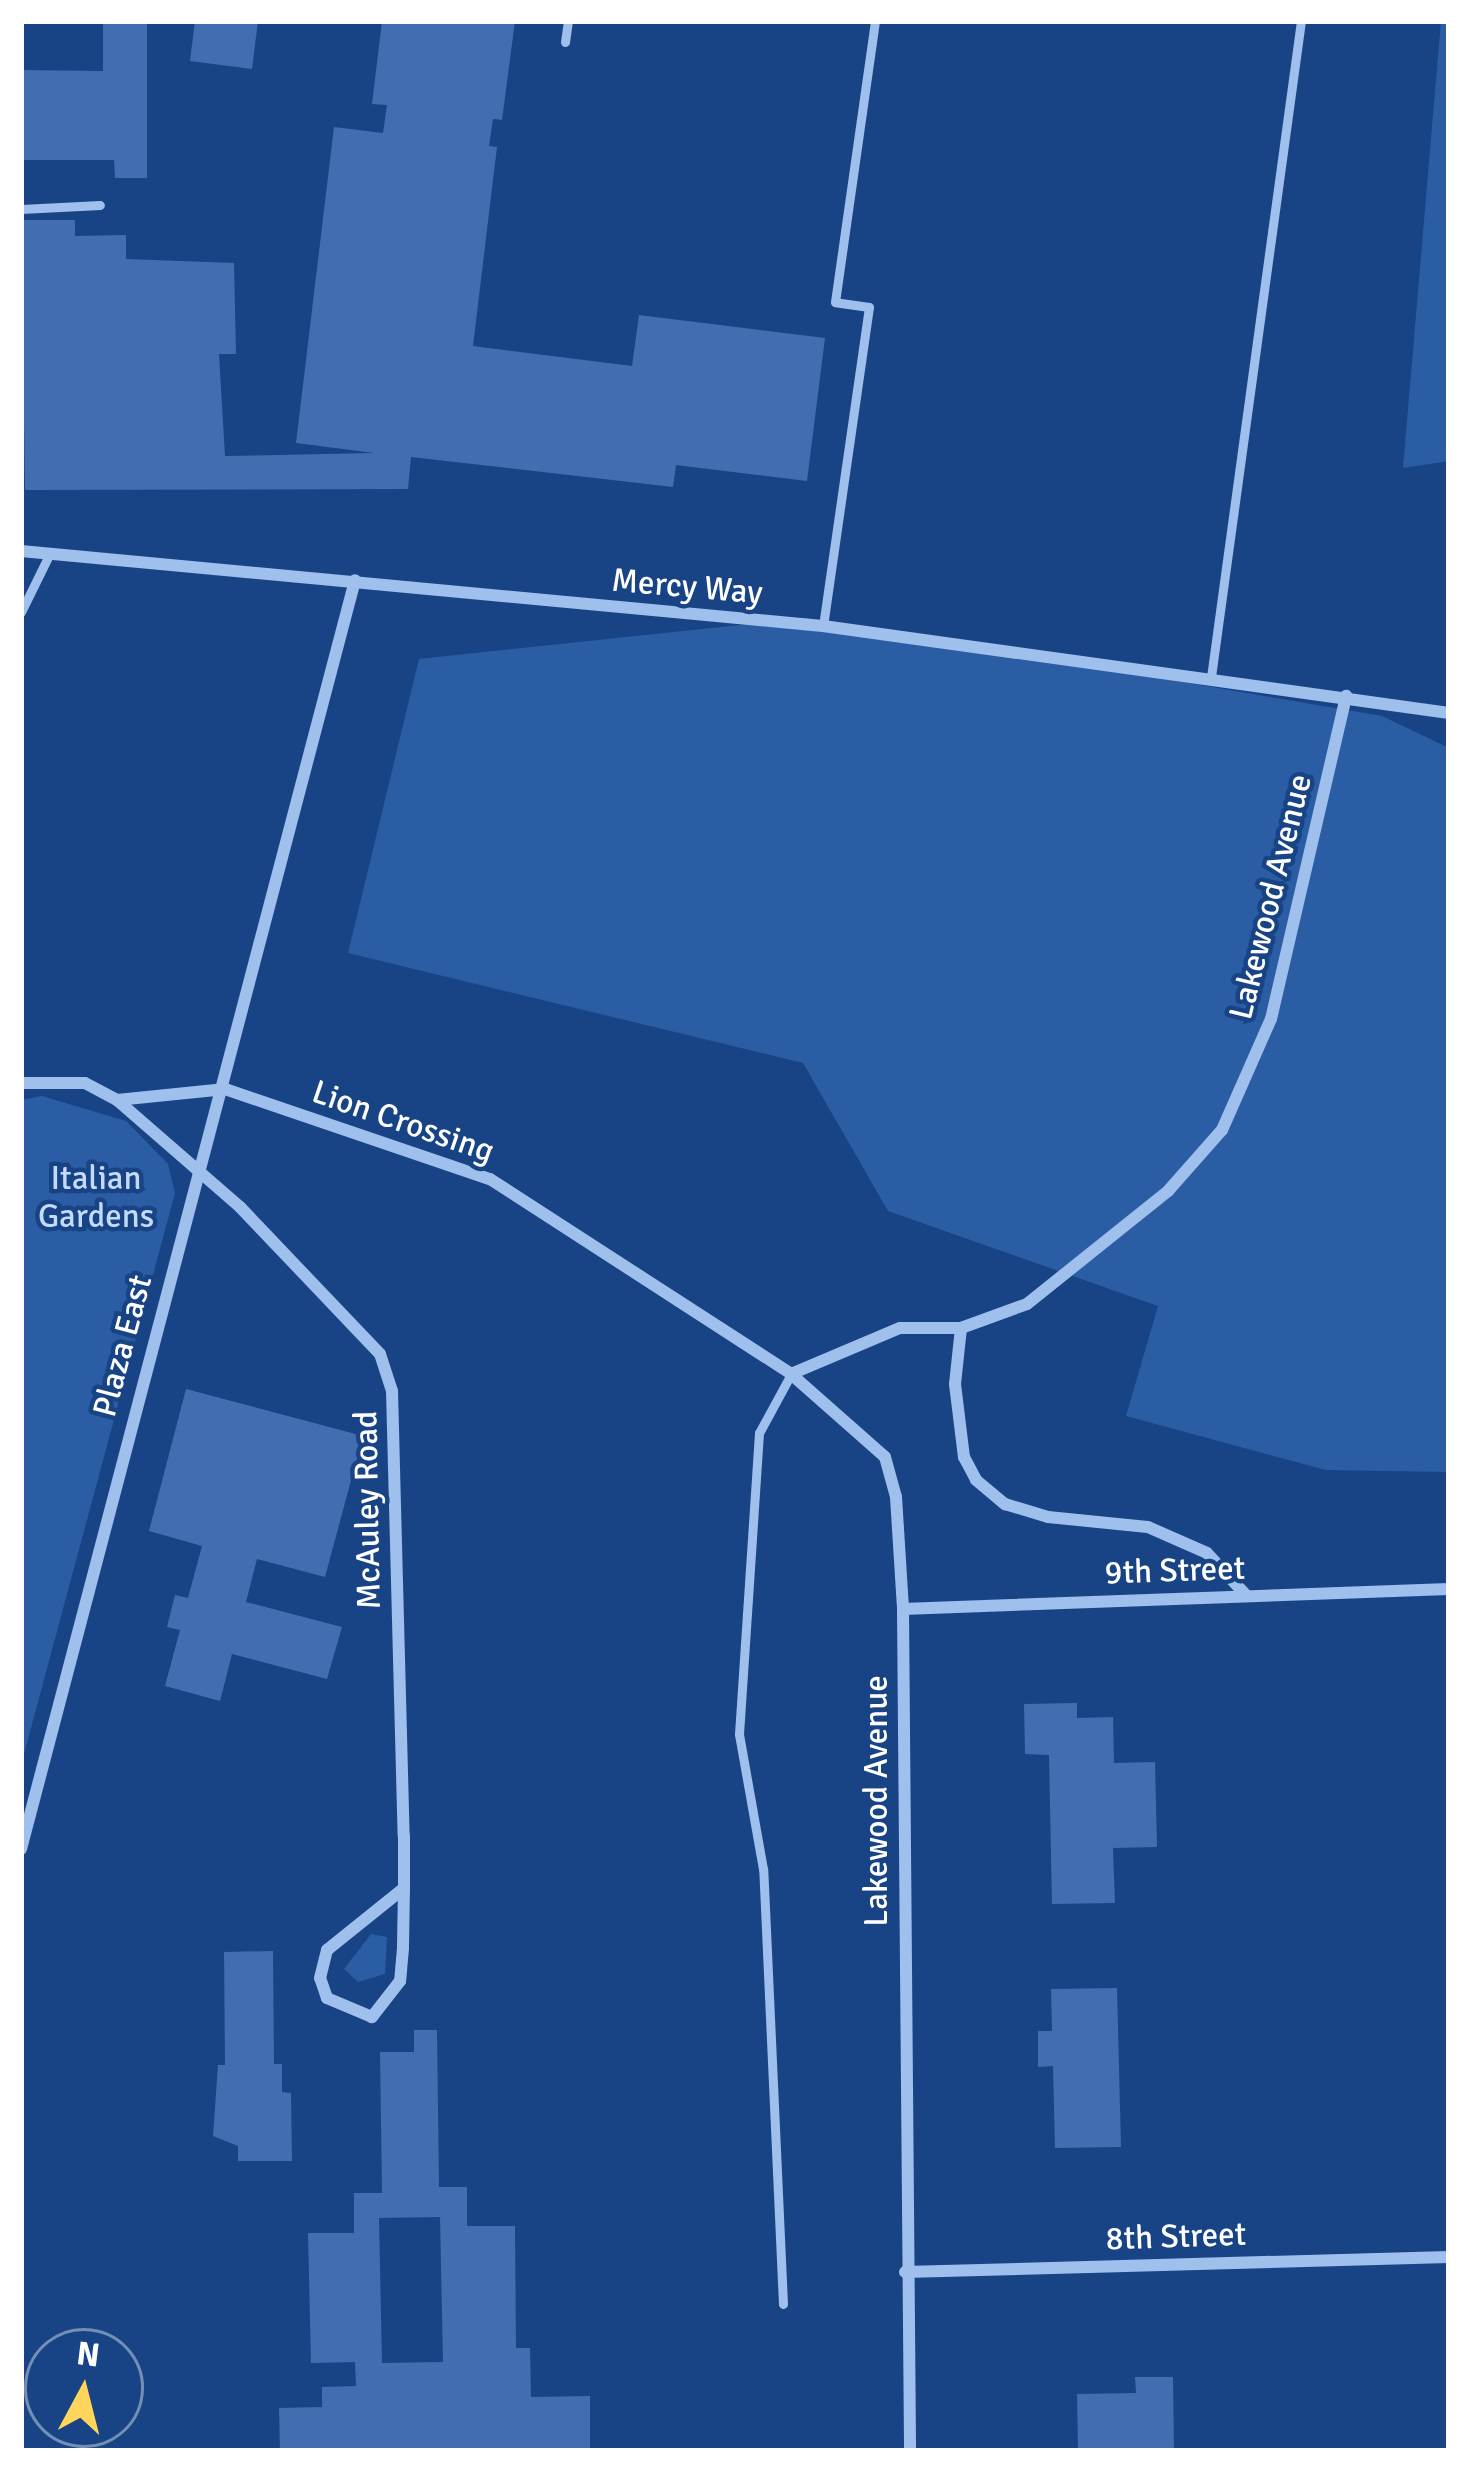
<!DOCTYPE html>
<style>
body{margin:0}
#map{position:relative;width:1470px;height:2472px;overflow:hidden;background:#184486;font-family:Signika,sans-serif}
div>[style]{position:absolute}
.green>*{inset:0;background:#2b5da5}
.building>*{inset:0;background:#416eb0}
.service>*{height:9px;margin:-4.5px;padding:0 4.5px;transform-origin:4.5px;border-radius:4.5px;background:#9fbfed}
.minor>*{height:12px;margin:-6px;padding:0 6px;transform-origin:6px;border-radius:6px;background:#9fbfed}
span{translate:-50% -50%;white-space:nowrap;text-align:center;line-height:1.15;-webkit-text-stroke:9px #184486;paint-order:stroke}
.street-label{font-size:33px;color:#fff}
.park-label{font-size:33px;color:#c4daf9}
.frame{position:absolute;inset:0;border:24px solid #fff;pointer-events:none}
.north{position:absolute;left:24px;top:2328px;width:120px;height:120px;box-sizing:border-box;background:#184486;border:3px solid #748fb6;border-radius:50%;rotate:7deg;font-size:33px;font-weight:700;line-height:48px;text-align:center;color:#fff}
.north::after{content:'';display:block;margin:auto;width:42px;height:54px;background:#ffd65b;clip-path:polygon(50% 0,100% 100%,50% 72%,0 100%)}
</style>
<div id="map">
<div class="green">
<i style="clip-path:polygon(1441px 21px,1449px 21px,1449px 461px,1403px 468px)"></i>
<i style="clip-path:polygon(806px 618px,1382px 716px,1449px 748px,1449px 1472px,1326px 1470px,1126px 1416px,1158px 1306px,888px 1211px,803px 1063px,348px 953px,419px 659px)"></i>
<i style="clip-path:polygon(42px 1096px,126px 1121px,168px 1164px,175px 1193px,21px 1765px,21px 1100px)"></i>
<i style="clip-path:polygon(371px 1934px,387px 1937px,385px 1974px,358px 1982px,344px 1969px)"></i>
</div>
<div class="building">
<i style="clip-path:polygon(103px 21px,147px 21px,147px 178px,115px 178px,114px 160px,21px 160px,21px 70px,103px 71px)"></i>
<i style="clip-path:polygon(195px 21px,258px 21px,252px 69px,190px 61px)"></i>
<i style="clip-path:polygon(382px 21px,515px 21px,502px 120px,493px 119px,489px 146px,497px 147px,473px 346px,632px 366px,639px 315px,825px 338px,807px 481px,676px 465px,673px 487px,411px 457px,408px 489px,25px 490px,21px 220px,75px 220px,75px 236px,126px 235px,126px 259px,234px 263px,236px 354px,219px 354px,225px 456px,374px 453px,296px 443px,334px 127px,383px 133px,387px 105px,372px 104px)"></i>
<i style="clip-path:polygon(186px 1389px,363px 1436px,325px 1577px,257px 1559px,246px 1602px,342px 1627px,327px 1679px,232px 1654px,220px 1701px,165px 1686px,180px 1630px,167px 1627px,175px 1595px,188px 1598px,202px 1546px,149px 1531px)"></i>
<i style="clip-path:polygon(1077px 1703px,1077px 1718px,1113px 1717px,1114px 1763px,1155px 1762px,1157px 1847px,1113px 1848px,1115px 1903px,1052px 1904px,1049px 1755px,1025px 1754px,1024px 1704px)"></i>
<i style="clip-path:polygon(273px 1951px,274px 2064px,282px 2064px,282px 2092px,291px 2093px,292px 2161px,238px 2161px,238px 2146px,213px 2136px,218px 2065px,225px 2065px,224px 1952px)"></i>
<i style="clip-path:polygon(1117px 1988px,1121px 2147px,1055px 2148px,1053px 2066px,1038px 2067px,1038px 2031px,1052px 2031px,1051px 1989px)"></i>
<i style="clip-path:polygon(evenodd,414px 2030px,437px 2030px,439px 2187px,467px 2187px,467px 2226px,515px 2226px,516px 2348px,530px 2348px,531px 2397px,590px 2396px,590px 2451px,280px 2451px,279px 2408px,322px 2407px,322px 2387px,356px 2386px,355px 2362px,311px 2363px,308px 2233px,354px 2233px,354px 2193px,382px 2193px,380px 2052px,414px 2052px,414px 2030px,440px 2217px,443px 2362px,382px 2363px,379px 2218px,440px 2217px)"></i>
<i style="clip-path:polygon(1135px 2377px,1173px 2377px,1174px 2451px,1078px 2451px,1077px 2394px,1136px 2393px)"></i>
</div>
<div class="service">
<i style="left:565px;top:42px;width:21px;rotate:-82deg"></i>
<i style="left:21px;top:209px;width:79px;rotate:-2.9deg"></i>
<i style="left:21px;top:612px;width:66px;rotate:-63.8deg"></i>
<i style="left:823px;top:626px;width:322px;rotate:-81.8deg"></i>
<i style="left:869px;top:307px;width:34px;rotate:-172deg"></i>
<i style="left:835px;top:302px;width:284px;rotate:-81.9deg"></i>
<i style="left:1211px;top:677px;width:662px;rotate:-82.19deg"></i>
<i style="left:783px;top:2304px;width:435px;rotate:-92.6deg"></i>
<i style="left:763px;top:1869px;width:137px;rotate:-100.1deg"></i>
<i style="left:739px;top:1734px;width:302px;rotate:-86.2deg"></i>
<i style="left:759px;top:1433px;width:67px;rotate:-61.5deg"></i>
</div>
<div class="minor">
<i style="left:21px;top:551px;width:805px;rotate:5.34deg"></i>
<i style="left:823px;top:626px;width:632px;rotate:7.91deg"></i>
<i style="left:21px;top:1083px;width:64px"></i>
<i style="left:85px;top:1083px;width:36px;rotate:28deg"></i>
<i style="left:117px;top:1100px;width:109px;rotate:-5.8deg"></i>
<i style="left:225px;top:1089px;width:280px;rotate:18.8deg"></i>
<i style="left:490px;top:1179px;width:359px;rotate:32.9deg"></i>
<i style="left:791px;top:1374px;width:125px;rotate:41.4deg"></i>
<i style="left:885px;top:1457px;width:41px;rotate:74.6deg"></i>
<i style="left:896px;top:1497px;width:112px;rotate:86.4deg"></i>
<i style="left:903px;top:1609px;width:842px;rotate:89.52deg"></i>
<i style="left:117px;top:1100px;width:163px;rotate:41deg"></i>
<i style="left:240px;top:1207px;width:203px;rotate:46.4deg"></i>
<i style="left:380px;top:1354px;width:39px;rotate:72deg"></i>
<i style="left:392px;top:1391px;width:445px;rotate:88.5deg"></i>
<i style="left:404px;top:1836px;width:52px;rotate:90deg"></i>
<i style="left:404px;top:1888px;width:60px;rotate:91deg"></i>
<i style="left:403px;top:1948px;width:33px;rotate:95deg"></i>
<i style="left:400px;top:1981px;width:46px;rotate:127.9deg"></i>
<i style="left:372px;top:2017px;width:49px;rotate:-157.1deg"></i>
<i style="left:327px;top:1998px;width:21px;rotate:-109deg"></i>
<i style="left:320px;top:1978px;width:29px;rotate:-76deg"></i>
<i style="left:327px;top:1950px;width:99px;rotate:-38.8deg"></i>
<i style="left:961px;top:1328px;width:56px;rotate:96.1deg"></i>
<i style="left:955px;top:1384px;width:74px;rotate:83deg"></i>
<i style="left:964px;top:1457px;width:26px;rotate:62deg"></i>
<i style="left:976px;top:1480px;width:38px;rotate:40deg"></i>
<i style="left:1005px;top:1504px;width:45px;rotate:16.8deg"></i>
<i style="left:1048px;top:1517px;width:100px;rotate:5.7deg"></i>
<i style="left:1148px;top:1527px;width:64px;rotate:23.8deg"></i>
<i style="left:1207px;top:1553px;width:56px;rotate:47.2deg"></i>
<i style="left:791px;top:1374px;width:118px;rotate:-22.9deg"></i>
<i style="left:900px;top:1328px;width:61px"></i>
<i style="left:961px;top:1328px;width:70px;rotate:-20deg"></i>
<i style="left:1027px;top:1304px;width:181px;rotate:-38.7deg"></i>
<i style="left:1168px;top:1191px;width:81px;rotate:-48.5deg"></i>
<i style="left:1222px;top:1130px;width:121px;rotate:-66.2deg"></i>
<i style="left:1271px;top:1019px;width:332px;rotate:-76.9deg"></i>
<i style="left:903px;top:1609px;width:546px;rotate:-2.1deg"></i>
<i style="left:21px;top:1849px;width:1312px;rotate:-75.25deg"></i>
<i style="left:905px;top:2272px;width:544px;rotate:-1.58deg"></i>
</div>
<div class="street-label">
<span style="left:687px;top:587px;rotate:5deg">Mercy Way</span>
<span style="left:1271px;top:897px;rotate:-76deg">Lakewood Avenue</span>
<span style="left:403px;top:1122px;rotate:19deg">Lion Crossing</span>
<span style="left:123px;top:1346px;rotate:-75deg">Plaza East</span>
<span style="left:368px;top:1510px;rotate:-91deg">McAuley Road</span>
<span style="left:1175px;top:1571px;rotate:-2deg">9th Street</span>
<span style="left:877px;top:1801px;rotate:-90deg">Lakewood Avenue</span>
<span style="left:1176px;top:2237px;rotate:-2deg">8th Street</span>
</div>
<div class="park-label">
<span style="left:96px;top:1198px">Italian<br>Gardens</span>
</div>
<div class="frame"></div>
<div class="north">N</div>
</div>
